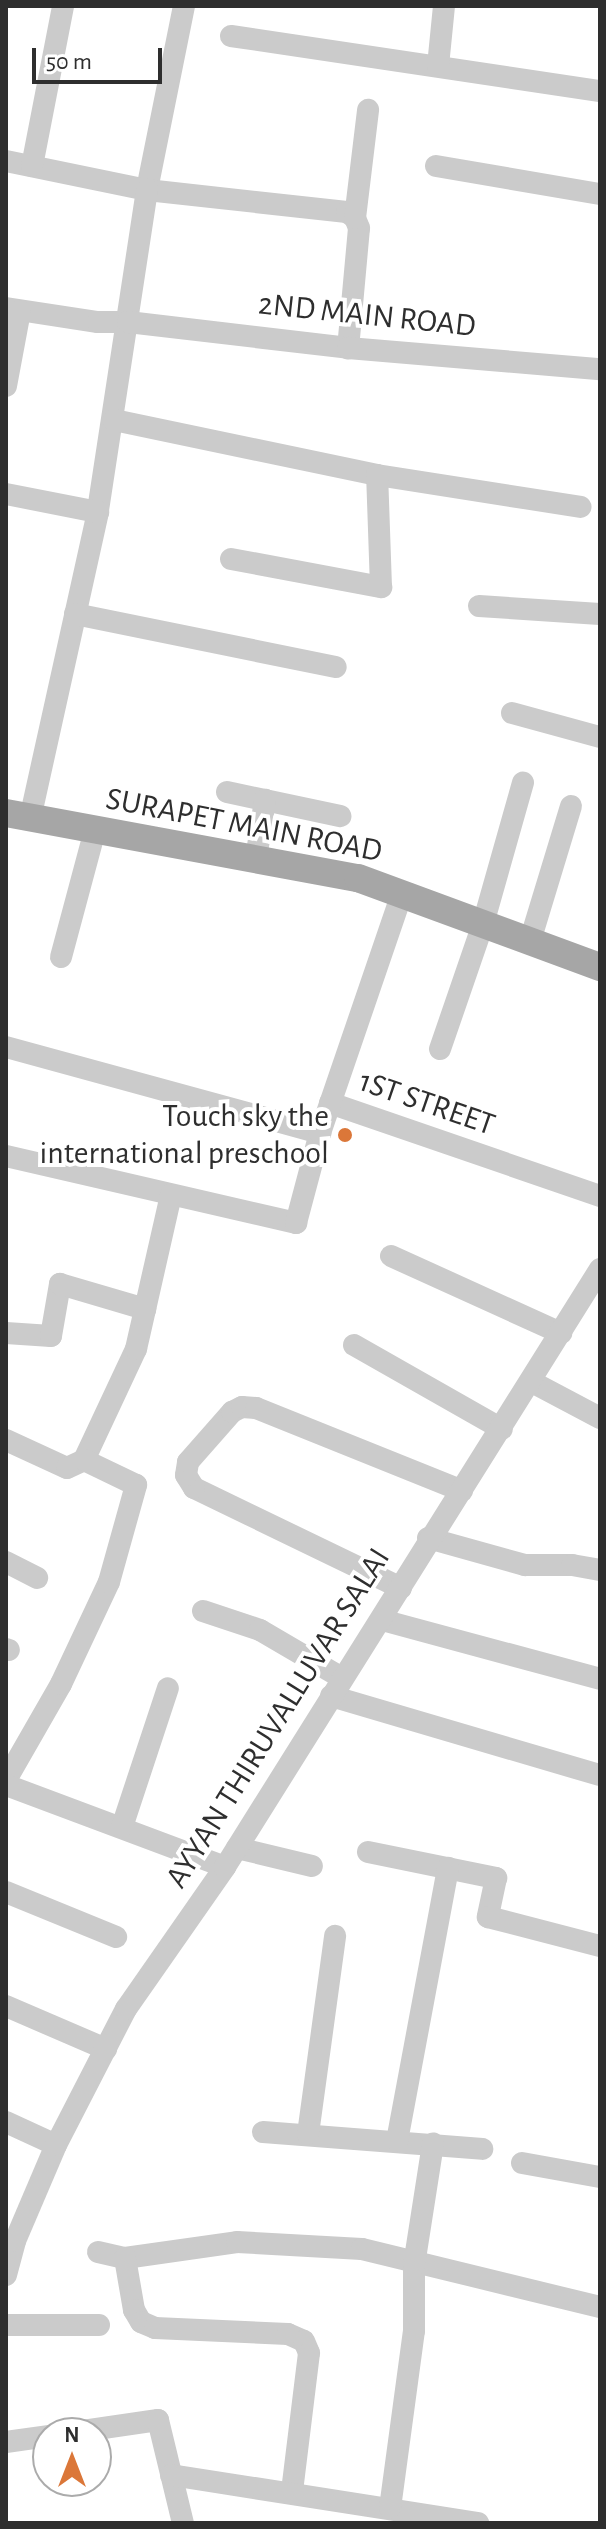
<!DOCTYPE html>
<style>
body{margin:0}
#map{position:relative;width:606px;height:2529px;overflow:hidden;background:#fff;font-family:"Alegreya Sans",sans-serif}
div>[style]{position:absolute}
.minor>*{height:22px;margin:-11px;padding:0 11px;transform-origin:11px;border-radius:11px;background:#cbcbcb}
.major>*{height:28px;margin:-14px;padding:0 14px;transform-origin:14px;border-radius:14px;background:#a6a6a6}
.dots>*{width:22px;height:22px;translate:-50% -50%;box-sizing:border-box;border:4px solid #fff;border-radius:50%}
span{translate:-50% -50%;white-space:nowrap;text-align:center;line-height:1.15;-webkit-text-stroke:8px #fff;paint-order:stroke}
.street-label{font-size:32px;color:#2e2e2e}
.poi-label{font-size:32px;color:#2e2e2e}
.right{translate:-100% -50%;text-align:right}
.frame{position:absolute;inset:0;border:8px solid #2e2e2e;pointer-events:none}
.north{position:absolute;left:32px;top:2417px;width:80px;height:80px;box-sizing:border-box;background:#fff;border:2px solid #ababab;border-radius:50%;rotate:0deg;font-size:22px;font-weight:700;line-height:32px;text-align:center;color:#2e2e2e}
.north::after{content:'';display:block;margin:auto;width:28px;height:36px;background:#db7739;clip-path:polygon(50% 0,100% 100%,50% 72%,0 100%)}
.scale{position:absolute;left:32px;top:48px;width:130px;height:36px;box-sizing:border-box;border:4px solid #2e2e2e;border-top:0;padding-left:10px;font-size:24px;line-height:28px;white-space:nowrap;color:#2e2e2e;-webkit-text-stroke:6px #fff;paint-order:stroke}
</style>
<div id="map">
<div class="minor">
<i style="left:184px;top:6px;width:188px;rotate:101.4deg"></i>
<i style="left:147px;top:190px;width:201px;rotate:6.3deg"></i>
<i style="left:347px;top:212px;width:10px;rotate:37deg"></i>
<i style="left:355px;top:218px;width:11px;rotate:68deg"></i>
<i style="left:359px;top:228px;width:121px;rotate:95.2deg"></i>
<i style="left:231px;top:36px;width:373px;rotate:8.5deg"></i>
<i style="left:438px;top:66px;width:60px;rotate:-84.3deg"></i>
<i style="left:6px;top:161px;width:144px;rotate:11.6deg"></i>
<i style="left:147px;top:190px;width:326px;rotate:98.7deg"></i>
<i style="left:98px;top:512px;width:313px;rotate:102.5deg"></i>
<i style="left:32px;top:166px;width:163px;rotate:-79deg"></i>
<i style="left:436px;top:166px;width:166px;rotate:9.7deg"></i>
<i style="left:355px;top:218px;width:109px;rotate:-83.1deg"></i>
<i style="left:6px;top:308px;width:93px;rotate:8.7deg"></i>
<i style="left:98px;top:322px;width:30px"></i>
<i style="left:128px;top:322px;width:222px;rotate:6.7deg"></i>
<i style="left:348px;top:348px;width:253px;rotate:4.8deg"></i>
<i style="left:6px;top:386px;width:76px;rotate:-79.4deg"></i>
<i style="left:114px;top:420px;width:269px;rotate:11.8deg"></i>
<i style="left:377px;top:475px;width:206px;rotate:8.9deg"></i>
<i style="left:6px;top:494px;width:94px;rotate:11.1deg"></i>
<i style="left:231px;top:559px;width:153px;rotate:10.6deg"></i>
<i style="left:381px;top:587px;width:112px;rotate:-92deg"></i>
<i style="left:479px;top:606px;width:121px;rotate:3.8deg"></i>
<i style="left:75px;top:614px;width:266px;rotate:11.5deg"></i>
<i style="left:512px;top:713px;width:91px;rotate:15.3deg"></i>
<i style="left:227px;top:792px;width:116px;rotate:12deg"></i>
<i style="left:256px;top:859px;width:60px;rotate:-81.3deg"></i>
<i style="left:530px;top:941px;width:141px;rotate:-73.1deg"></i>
<i style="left:61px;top:957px;width:131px;rotate:-75deg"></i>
<i style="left:6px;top:1047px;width:326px;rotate:15.3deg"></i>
<i style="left:440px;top:1049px;width:132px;rotate:-71deg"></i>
<i style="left:483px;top:924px;width:147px;rotate:-74.2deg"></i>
<i style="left:330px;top:1103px;width:286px;rotate:19deg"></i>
<i style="left:6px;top:1156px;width:298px;rotate:13deg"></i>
<i style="left:296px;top:1223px;width:93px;rotate:-75.1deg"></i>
<i style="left:320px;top:1133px;width:253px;rotate:-71.1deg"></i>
<i style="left:391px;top:1256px;width:187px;rotate:24.4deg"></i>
<i style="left:6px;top:1333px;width:45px;rotate:3.8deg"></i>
<i style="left:51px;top:1336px;width:53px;rotate:-80.2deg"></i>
<i style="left:60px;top:1284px;width:89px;rotate:16.4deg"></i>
<i style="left:354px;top:1345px;width:170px;rotate:29.6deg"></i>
<i style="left:532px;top:1382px;width:77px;rotate:27.9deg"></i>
<i style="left:6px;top:1440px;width:67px;rotate:24.7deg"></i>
<i style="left:67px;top:1468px;width:19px;rotate:-25deg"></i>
<i style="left:84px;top:1460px;width:123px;rotate:-64.9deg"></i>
<i style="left:136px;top:1349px;width:158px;rotate:-77.2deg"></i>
<i style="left:428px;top:1538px;width:101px;rotate:15.6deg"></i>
<i style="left:525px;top:1565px;width:47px"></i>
<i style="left:572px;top:1565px;width:28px;rotate:10deg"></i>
<i style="left:6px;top:1562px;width:35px;rotate:27deg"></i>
<i style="left:401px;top:1588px;width:230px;rotate:-154.2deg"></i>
<i style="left:194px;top:1488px;width:15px;rotate:-122deg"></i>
<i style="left:186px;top:1475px;width:13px;rotate:-81deg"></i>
<i style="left:188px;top:1462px;width:67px;rotate:-48.7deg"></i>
<i style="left:232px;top:1412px;width:11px;rotate:-27deg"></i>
<i style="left:242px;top:1407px;width:14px;rotate:4deg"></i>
<i style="left:256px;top:1408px;width:222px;rotate:21.9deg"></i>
<i style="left:203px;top:1611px;width:60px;rotate:18.4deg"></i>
<i style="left:260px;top:1630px;width:95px;rotate:30.3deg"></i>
<i style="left:382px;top:1620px;width:226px;rotate:15.1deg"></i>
<i style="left:6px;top:1649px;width:3px;rotate:18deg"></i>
<i style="left:331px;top:1696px;width:280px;rotate:16.4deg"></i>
<i style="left:6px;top:1780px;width:111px;rotate:-60.2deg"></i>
<i style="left:61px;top:1684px;width:113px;rotate:-64.8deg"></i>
<i style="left:109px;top:1582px;width:101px;rotate:-74.4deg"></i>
<i style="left:136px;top:1485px;width:58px;rotate:-154.3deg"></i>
<i style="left:6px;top:1785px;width:234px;rotate:20.5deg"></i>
<i style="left:122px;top:1827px;width:146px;rotate:-71.7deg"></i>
<i style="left:237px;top:1848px;width:77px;rotate:13.5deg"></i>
<i style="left:368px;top:1852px;width:131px;rotate:11.5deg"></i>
<i style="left:496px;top:1878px;width:40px;rotate:102deg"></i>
<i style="left:488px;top:1917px;width:116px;rotate:14.5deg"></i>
<i style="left:6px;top:1892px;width:119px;rotate:22.2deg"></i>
<i style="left:6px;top:2006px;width:109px;rotate:23.3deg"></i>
<i style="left:6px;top:2122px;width:55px;rotate:24.7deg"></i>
<i style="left:263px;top:2132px;width:220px;rotate:4.4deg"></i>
<i style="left:308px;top:2134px;width:200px;rotate:-82.2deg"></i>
<i style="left:397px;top:2141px;width:278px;rotate:-79.4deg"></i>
<i style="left:522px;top:2163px;width:79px;rotate:10.2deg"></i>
<i style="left:98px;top:2252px;width:28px;rotate:13deg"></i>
<i style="left:125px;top:2258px;width:113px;rotate:-8.1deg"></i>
<i style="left:237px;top:2242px;width:125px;rotate:3.2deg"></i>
<i style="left:362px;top:2249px;width:245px;rotate:13.7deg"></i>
<i style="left:125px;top:2258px;width:53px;rotate:80.2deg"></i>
<i style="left:134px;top:2310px;width:14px;rotate:60deg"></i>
<i style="left:141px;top:2322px;width:15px;rotate:23deg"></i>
<i style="left:155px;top:2328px;width:133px;rotate:2.6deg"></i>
<i style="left:288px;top:2334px;width:17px;rotate:24deg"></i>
<i style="left:304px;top:2341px;width:13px;rotate:67deg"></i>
<i style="left:309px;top:2353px;width:140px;rotate:97deg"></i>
<i style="left:6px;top:2275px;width:35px;rotate:-75deg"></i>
<i style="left:15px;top:2241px;width:104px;rotate:-66.9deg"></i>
<i style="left:56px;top:2145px;width:153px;rotate:-62.8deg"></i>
<i style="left:126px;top:2009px;width:173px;rotate:-55.1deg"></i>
<i style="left:225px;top:1867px;width:706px;rotate:-57.91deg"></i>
<i style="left:6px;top:2325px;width:93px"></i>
<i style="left:69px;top:2433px;width:90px;rotate:-8.3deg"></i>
<i style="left:158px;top:2420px;width:106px;rotate:76.4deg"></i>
<i style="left:6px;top:2442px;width:42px;rotate:-8.1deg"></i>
<i style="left:171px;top:2475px;width:311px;rotate:8.9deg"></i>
<i style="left:390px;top:2508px;width:179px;rotate:-82.3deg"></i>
<i style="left:414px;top:2331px;width:66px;rotate:-90deg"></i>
<i style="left:414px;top:2265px;width:123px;rotate:-81.1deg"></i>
</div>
<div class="major">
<i style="left:6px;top:813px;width:358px;rotate:10.5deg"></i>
<i style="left:358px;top:878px;width:258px;rotate:20.2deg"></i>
</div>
<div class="dots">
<i style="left:345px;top:1135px;background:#db7739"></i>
</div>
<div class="street-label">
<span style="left:367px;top:315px;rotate:6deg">2ND MAIN ROAD</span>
<span style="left:244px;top:825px;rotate:11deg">SURAPET MAIN ROAD</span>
<span style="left:427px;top:1103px;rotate:19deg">1ST STREET</span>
<span style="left:278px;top:1718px;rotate:-58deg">AYYAN THIRUVALLUVAR SALAI</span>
</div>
<div class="poi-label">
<span class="right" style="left:329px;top:1135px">Touch sky the<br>international preschool</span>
</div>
<div class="frame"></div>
<div class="north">N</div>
<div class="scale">50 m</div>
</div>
